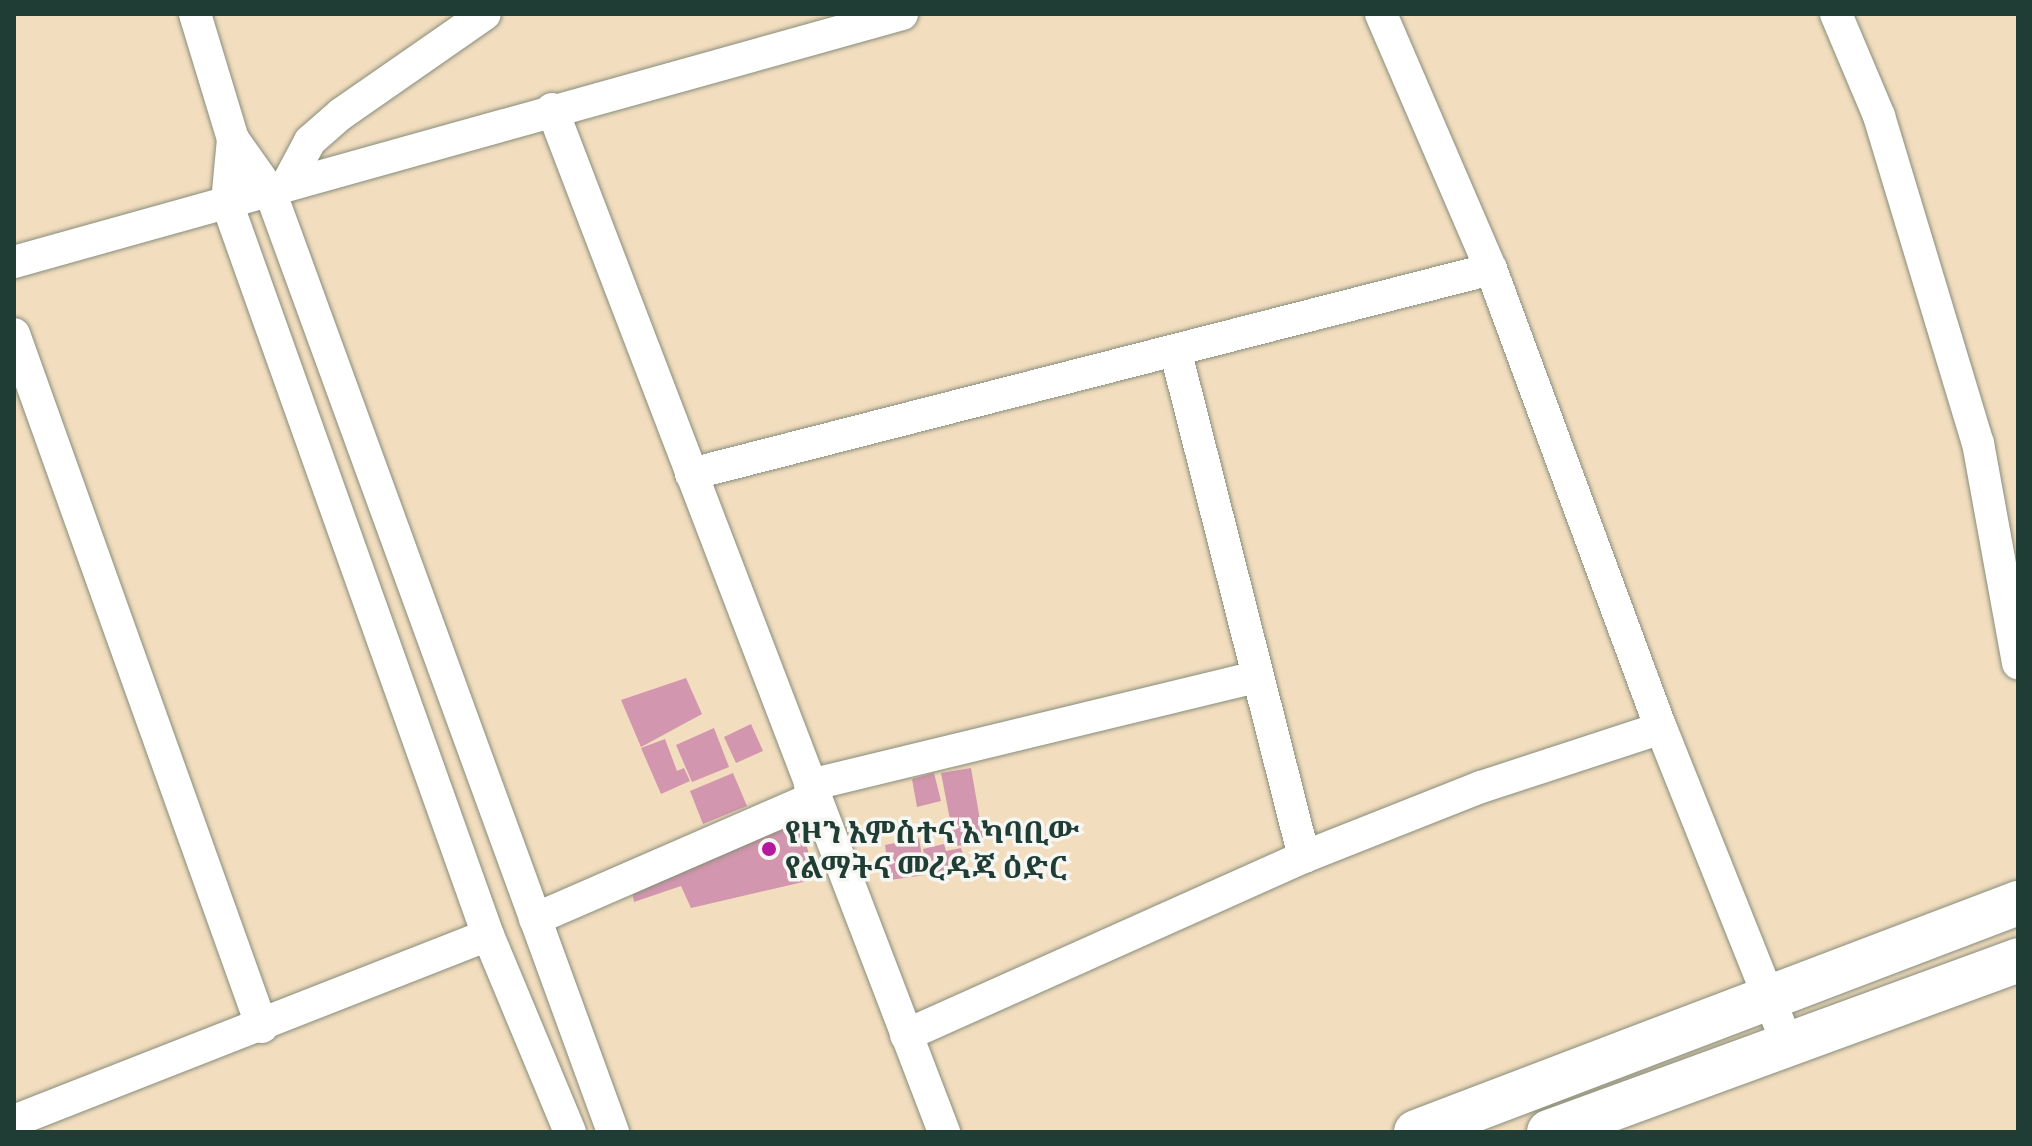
<!DOCTYPE html>
<meta charset="utf-8">
<style>
body{margin:0}
#map{position:relative;width:2032px;height:1146px;overflow:hidden;background:#f2ddbf;font-family:"Gentium Book Plus","Noto Serif Ethiopic",serif}
div>[style]{position:absolute}
.building>*{inset:0;background:#d296ae}
.roads{filter:drop-shadow(0 0 2px #888d7a) drop-shadow(0 0 2px #888d7a)}
.street>*{height:32px;margin:-16px;padding:0 16px;transform-origin:16px;border-radius:16px;background:#fff}
.highway>*{height:44px;margin:-22px;padding:0 22px;transform-origin:22px;border-radius:22px;background:#fff}
.dots>*{width:22px;height:22px;translate:-50% -50%;box-sizing:border-box;border:4px solid #f6f6f2;border-radius:50%}
span{translate:-50% -50%;white-space:nowrap;text-align:center;line-height:1.15;-webkit-text-stroke:7px #f6f6f2;paint-order:stroke}
.poi-label{font-size:30px;color:#1f3d34;font-weight:700}
.left{translate:0 -50%;text-align:left}
.frame{position:absolute;inset:0;border:16px solid #1f3d34;pointer-events:none}
</style>
<div id="map">
<div class="building">
<i style="clip-path:polygon(686px 678px,702px 714px,641px 747px,621px 700px)"></i>
<i style="clip-path:polygon(751px 724px,763px 751px,736px 763px,724px 737px)"></i>
<i style="clip-path:polygon(714px 728px,729px 767px,692px 782px,676px 745px)"></i>
<i style="clip-path:polygon(665px 739px,677px 771px,684px 768px,690px 781px,661px 794px,641px 748px)"></i>
<i style="clip-path:polygon(971px 768px,984px 843px,955px 846px,941px 773px)"></i>
<i style="clip-path:polygon(733px 773px,747px 806px,703px 824px,690px 791px)"></i>
<i style="clip-path:polygon(934px 773px,941px 801px,917px 807px,912px 779px)"></i>
<i style="clip-path:polygon(799px 819px,816px 879px,691px 908px,681px 886px,634px 902px,632px 892px)"></i>
<i style="clip-path:polygon(919px 838px,925px 875px,890px 880px,885px 845px)"></i>
<i style="clip-path:polygon(944px 844px,946px 851px,961px 848px,968px 869px,928px 875px,923px 849px)"></i>
</div>
<div class="roads">
<div class="street">
<i style="left:195px;top:14px;width:131px;rotate:73.1deg"></i>
<i style="left:233px;top:139px;width:64px;rotate:54.6deg"></i>
<i style="left:270px;top:191px;width:1002px;rotate:69.97deg"></i>
<i style="left:1381px;top:14px;width:278px;rotate:66.7deg"></i>
<i style="left:1491px;top:269px;width:489px;rotate:69.7deg"></i>
<i style="left:1661px;top:728px;width:339px;rotate:68.2deg"></i>
<i style="left:1836px;top:14px;width:111px;rotate:67.1deg"></i>
<i style="left:1879px;top:116px;width:342px;rotate:73.2deg"></i>
<i style="left:1978px;top:443px;width:224px;rotate:79.7deg"></i>
<i style="left:552px;top:109px;width:1096px;rotate:69.03deg"></i>
<i style="left:233px;top:139px;width:64px;rotate:95.4deg"></i>
<i style="left:227px;top:203px;width:777px;rotate:70.38deg"></i>
<i style="left:488px;top:935px;width:213px;rotate:67.4deg"></i>
<i style="left:286px;top:186px;width:51px;rotate:-61.9deg"></i>
<i style="left:310px;top:141px;width:41px;rotate:-41.1deg"></i>
<i style="left:341px;top:114px;width:175px;rotate:-34.8deg"></i>
<i style="left:14px;top:262px;width:922px;rotate:-15.6deg"></i>
<i style="left:14px;top:334px;width:736px;rotate:70.31deg"></i>
<i style="left:1176px;top:353px;width:520px;rotate:75.75deg"></i>
<i style="left:691px;top:474px;width:826px;rotate:-14.37deg"></i>
<i style="left:810px;top:785px;width:460px;rotate:-13.6deg"></i>
<i style="left:535px;top:919px;width:305px;rotate:-23.5deg"></i>
<i style="left:906px;top:1035px;width:436px;rotate:-24.1deg"></i>
<i style="left:1304px;top:857px;width:190px;rotate:-21.6deg"></i>
<i style="left:1481px;top:787px;width:189px;rotate:-18.1deg"></i>
<i style="left:14px;top:1121px;width:509px;rotate:-21.43deg"></i>
</div>
<div class="highway">
<i style="left:1416px;top:1132px;width:644px;rotate:-20.83deg"></i>
<i style="left:1549px;top:1132px;width:500px;rotate:-20.1deg"></i>
</div>
</div>
<div class="dots">
<i style="left:769px;top:849px;background:#b5179e"></i>
</div>
<div class="poi-label">
<span class="left" style="left:785px;top:849px">የዞን አምስተና አካባቢው<br>የልማትና መረዳጃ ዕድር</span>
</div>
<div class="frame"></div>
</div>
